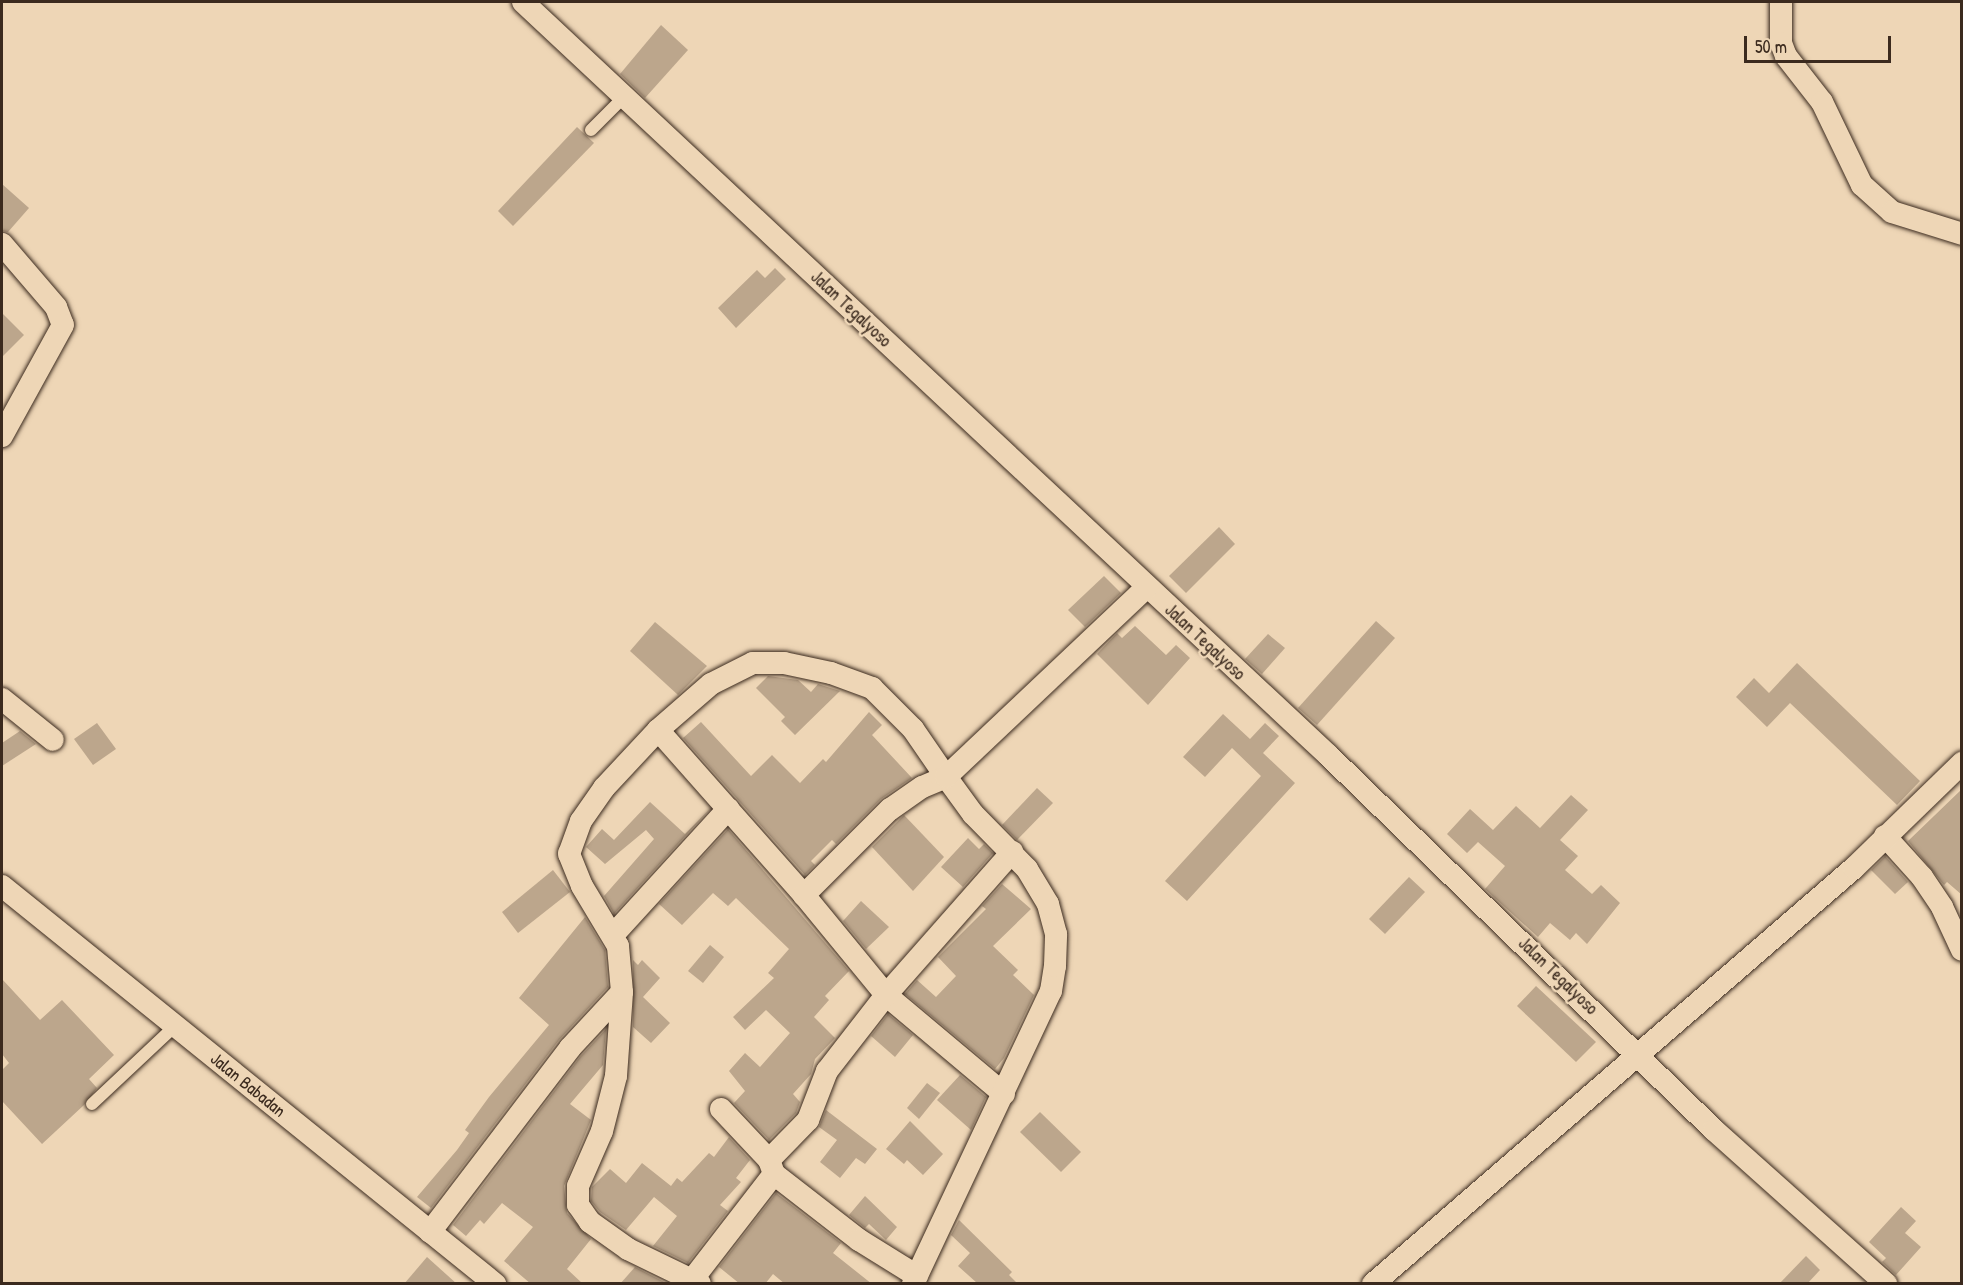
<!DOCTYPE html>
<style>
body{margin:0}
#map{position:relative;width:1963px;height:1285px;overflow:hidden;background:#eed6b6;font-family:"Patrick Hand",sans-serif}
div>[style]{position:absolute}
.building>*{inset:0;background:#bca68c}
.roads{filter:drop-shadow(0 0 2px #3b2a1e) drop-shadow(0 0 2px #3b2a1e)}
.service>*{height:12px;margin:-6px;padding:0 6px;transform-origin:6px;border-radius:6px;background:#eed6b6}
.minor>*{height:22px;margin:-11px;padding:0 11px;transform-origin:11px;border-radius:11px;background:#eed6b6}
span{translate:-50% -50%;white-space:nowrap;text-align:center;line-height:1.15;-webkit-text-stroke:5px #eed6b6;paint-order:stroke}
.street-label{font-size:18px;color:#3b2a1e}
.frame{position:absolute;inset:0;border:3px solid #3b2a1e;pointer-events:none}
.scale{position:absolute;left:1744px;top:36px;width:147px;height:27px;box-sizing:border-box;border:3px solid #3b2a1e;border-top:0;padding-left:8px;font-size:18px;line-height:21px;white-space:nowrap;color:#3b2a1e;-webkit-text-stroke:4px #eed6b6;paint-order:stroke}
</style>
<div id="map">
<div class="building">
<i style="clip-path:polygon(661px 25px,688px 50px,645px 98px,620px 74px)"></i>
<i style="clip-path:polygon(577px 127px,594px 143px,513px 226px,498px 211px)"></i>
<i style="clip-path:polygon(2px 184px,29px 208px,8px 232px,2px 231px)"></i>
<i style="clip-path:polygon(775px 268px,786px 279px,736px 328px,718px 308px,757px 270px,765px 278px)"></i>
<i style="clip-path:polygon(2px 313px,24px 335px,2px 357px)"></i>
<i style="clip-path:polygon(1219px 527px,1235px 544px,1186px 593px,1169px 576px)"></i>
<i style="clip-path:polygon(1104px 576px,1121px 593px,1085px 627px,1068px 610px)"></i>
<i style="clip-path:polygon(1376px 621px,1395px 638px,1317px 725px,1298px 708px)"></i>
<i style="clip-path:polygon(655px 622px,707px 666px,678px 695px,630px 651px)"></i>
<i style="clip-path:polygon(1135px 626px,1166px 655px,1176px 645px,1190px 658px,1148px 705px,1097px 654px,1117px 633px,1122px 638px)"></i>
<i style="clip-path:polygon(1268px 634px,1285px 648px,1262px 674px,1245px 659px)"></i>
<i style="clip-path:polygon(1797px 663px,1920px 781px,1897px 805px,1790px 703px,1767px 727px,1736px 697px,1754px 678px,1769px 693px)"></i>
<i style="clip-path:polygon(768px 676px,798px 680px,811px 692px,818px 684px,840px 691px,795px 735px,781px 721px,785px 717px,756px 688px)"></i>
<i style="clip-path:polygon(869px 712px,882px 725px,872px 735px,912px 778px,881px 799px,836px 844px,832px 840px,811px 861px,815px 865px,805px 875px,683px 738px,701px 722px,751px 776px,772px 755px,800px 783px,823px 759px,826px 762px)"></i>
<i style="clip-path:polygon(1223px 714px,1250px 739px,1265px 723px,1279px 736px,1263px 753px,1295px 783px,1187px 901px,1165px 881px,1261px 776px,1232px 748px,1205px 777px,1183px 757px)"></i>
<i style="clip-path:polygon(97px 723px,116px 749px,93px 765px,74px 739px)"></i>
<i style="clip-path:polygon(20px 731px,36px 744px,2px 766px,2px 743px)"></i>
<i style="clip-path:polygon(1037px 788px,1053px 803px,1017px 840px,1002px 825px)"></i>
<i style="clip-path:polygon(1962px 789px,1962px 895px,1947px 882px,1944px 885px,1908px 841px)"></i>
<i style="clip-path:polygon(1571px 795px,1588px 810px,1560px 840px,1578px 856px,1565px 870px,1592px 894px,1601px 885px,1620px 903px,1587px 944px,1576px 933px,1570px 940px,1550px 923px,1538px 937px,1485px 889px,1505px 866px,1478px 842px,1467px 853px,1447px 834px,1470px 809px,1493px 830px,1516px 806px,1540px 828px)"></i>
<i style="clip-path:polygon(650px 802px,685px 834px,710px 809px,614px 914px,604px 896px,654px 839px,646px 830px,605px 864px,586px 847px,602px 829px,614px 840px)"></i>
<i style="clip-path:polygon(904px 815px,944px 857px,913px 891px,872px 847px)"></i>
<i style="clip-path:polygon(728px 829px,849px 971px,825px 996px,829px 1000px,814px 1017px,835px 1038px,815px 1059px,811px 1074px,793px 1094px,800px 1102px,796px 1113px,769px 1140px,734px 1103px,745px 1091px,729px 1071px,745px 1053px,760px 1067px,790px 1033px,766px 1010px,745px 1030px,733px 1017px,774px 978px,768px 973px,789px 949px,736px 898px,728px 906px,713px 893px,682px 925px,659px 904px)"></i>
<i style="clip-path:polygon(968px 838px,979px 849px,984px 844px,993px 853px,963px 887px,941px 867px)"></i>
<i style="clip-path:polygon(1885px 856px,1908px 882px,1895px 894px,1871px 870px)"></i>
<i style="clip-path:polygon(553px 870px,570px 892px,518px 933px,502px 912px)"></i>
<i style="clip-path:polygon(1409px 877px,1425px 892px,1385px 934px,1369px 919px)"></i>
<i style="clip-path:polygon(1002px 884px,1031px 909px,993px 946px,1018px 970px,1013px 975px,1034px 995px,1004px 1058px,995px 1069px,905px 994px,917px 980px,936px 997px,956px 976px,938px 957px,986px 909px,982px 906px)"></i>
<i style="clip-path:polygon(861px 901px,889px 927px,866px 949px,843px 921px)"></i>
<i style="clip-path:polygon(585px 917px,605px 950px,608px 987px,559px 1040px,431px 1208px,417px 1197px,457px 1150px,469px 1133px,465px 1130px,489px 1097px,549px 1025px,519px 998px)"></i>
<i style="clip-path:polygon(710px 945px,724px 957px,703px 983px,688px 971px)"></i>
<i style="clip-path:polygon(633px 960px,638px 965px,642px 960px,660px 978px,643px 997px,670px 1023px,651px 1043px,633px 1027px)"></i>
<i style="clip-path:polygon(2px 979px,40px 1020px,62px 1000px,114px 1055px,89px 1079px,97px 1088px,84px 1105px,42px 1144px,2px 1101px,2px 1070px,9px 1063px,2px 1054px)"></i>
<i style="clip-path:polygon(1536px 986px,1596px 1042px,1576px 1062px,1517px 1006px)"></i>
<i style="clip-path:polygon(888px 1014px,913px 1035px,895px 1057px,871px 1036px)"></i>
<i style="clip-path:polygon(606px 1029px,603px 1065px,570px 1104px,591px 1120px,564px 1186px,567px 1213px,591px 1239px,567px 1269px,583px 1284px,531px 1284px,504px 1261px,533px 1227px,502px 1203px,484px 1224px,480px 1220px,466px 1236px,453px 1225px,580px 1057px)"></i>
<i style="clip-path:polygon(960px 1075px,986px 1097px,971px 1130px,937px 1100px)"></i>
<i style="clip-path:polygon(927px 1083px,940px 1093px,919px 1119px,907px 1108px)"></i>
<i style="clip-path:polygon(826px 1110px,877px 1149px,865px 1164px,856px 1158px,840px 1178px,820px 1162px,837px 1140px,819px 1127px)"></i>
<i style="clip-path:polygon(1040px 1112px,1081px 1152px,1061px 1172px,1020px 1132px)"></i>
<i style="clip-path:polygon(910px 1121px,943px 1154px,923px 1175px,907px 1160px,904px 1164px,886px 1149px)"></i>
<i style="clip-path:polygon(729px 1137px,750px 1160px,736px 1178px,741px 1182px,720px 1205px,728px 1211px,688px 1263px,653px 1246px,677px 1216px,654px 1197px,626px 1230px,600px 1212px,591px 1201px,592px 1187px,610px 1169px,626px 1183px,642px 1163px,671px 1186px,677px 1178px,682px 1182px,709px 1153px,714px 1157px)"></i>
<i style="clip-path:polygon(776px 1193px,841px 1243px,833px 1253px,872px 1284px,785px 1284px,773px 1274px,765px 1284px,740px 1284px,719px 1267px)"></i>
<i style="clip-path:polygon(865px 1196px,897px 1227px,886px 1240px,869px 1224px,865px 1228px,849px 1215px)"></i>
<i style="clip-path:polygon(1901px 1207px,1916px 1221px,1905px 1233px,1921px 1247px,1896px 1275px,1882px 1262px,1886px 1258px,1869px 1242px)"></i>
<i style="clip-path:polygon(959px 1220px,1012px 1272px,1009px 1275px,1018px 1284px,977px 1283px,958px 1266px,970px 1253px,951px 1235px)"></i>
<i style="clip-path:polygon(1806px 1256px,1820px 1270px,1807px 1284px,1779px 1284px)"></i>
<i style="clip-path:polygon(427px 1257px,457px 1284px,404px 1284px)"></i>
<i style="clip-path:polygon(635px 1267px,668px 1284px,620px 1284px)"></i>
</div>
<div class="roads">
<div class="service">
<i style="left:591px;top:130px;width:48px;rotate:-45deg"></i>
<i style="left:92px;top:1104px;width:114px;rotate:-43.2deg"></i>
</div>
<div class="minor">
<i style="left:523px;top:2px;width:1102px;rotate:43.09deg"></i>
<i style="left:1328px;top:755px;width:538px;rotate:44.17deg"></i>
<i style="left:1714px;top:1130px;width:231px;rotate:41.8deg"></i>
<i style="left:1781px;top:2px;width:41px;rotate:90deg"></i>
<i style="left:1781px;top:43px;width:14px;rotate:69deg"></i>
<i style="left:1786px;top:56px;width:58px;rotate:52deg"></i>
<i style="left:1822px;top:102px;width:92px;rotate:64.3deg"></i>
<i style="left:1862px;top:185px;width:40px;rotate:42deg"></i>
<i style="left:1892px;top:212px;width:73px;rotate:17.4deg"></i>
<i style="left:2px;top:244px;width:83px;rotate:49.4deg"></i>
<i style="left:56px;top:307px;width:19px;rotate:69deg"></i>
<i style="left:63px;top:325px;width:127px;rotate:118.8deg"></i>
<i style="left:2px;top:699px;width:65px;rotate:38.8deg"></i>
<i style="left:658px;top:730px;width:220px;rotate:48.5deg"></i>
<i style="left:1885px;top:836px;width:55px;rotate:47.9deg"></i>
<i style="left:1922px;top:877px;width:36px;rotate:56deg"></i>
<i style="left:1942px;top:907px;width:47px;rotate:65.1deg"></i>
<i style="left:2px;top:886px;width:634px;rotate:38.91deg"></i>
<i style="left:613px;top:935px;width:171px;rotate:-47.6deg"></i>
<i style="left:721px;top:1109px;width:70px;rotate:46.7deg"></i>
<i style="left:769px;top:1160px;width:15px;rotate:70deg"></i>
<i style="left:774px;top:1174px;width:108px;rotate:37.8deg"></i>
<i style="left:859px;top:1240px;width:68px;rotate:31.8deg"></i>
<i style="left:769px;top:1160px;width:56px;rotate:-45.7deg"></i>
<i style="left:808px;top:1120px;width:53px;rotate:-68.8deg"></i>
<i style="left:827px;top:1071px;width:96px;rotate:-52.2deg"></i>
<i style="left:886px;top:995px;width:154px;rotate:40deg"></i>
<i style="left:430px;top:1232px;width:231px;rotate:-52.7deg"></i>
<i style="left:570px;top:1048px;width:76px;rotate:-47.1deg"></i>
<i style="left:692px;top:1280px;width:134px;rotate:-52.3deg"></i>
<i style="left:700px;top:1284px;width:80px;rotate:-154.1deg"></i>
<i style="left:628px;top:1249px;width:47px;rotate:-144.6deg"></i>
<i style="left:590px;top:1222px;width:21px;rotate:-125deg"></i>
<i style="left:578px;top:1205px;width:19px;rotate:-90deg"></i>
<i style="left:578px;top:1186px;width:60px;rotate:-66.4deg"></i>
<i style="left:602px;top:1131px;width:57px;rotate:-75.7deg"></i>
<i style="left:616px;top:1076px;width:84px;rotate:-85.9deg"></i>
<i style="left:622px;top:992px;width:46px;rotate:-95deg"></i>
<i style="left:618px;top:946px;width:70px;rotate:-121deg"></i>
<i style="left:582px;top:886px;width:35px;rotate:-112deg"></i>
<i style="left:569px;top:854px;width:35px;rotate:-70deg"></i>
<i style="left:581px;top:821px;width:40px;rotate:-55.1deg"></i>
<i style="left:604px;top:788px;width:79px;rotate:-47deg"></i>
<i style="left:658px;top:730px;width:70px;rotate:-41deg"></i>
<i style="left:711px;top:684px;width:47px;rotate:-26.6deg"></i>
<i style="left:753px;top:663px;width:31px"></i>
<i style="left:784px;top:663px;width:48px;rotate:12deg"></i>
<i style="left:831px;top:673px;width:44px;rotate:20.1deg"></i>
<i style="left:872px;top:688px;width:58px;rotate:45deg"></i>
<i style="left:913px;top:729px;width:58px;rotate:55.5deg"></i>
<i style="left:946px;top:777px;width:26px;rotate:157deg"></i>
<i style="left:922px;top:787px;width:39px;rotate:145deg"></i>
<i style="left:890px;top:809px;width:122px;rotate:135deg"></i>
<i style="left:804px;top:895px;width:129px;rotate:50.6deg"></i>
<i style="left:886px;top:995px;width:191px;rotate:-48.6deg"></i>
<i style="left:913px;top:1284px;width:324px;rotate:-64.8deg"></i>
<i style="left:1051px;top:991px;width:25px;rotate:-81deg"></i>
<i style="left:1055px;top:966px;width:32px;rotate:-88deg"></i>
<i style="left:1056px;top:934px;width:31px;rotate:-105deg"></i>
<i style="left:1048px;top:904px;width:41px;rotate:-121deg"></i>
<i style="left:1027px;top:869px;width:77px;rotate:-134.5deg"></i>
<i style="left:973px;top:814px;width:46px;rotate:-126.1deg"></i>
<i style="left:946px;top:777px;width:277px;rotate:-43.4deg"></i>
<i style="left:1373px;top:1284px;width:636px;rotate:-40.86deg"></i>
<i style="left:1854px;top:868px;width:151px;rotate:-44.2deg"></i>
</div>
</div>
<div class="street-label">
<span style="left:851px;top:309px;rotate:43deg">Jalan Tegalyoso</span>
<span style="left:1205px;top:642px;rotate:43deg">Jalan Tegalyoso</span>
<span style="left:1558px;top:976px;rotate:44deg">Jalan Tegalyoso</span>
<span style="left:248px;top:1085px;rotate:39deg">Jalan Babadan</span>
</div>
<div class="frame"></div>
<div class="scale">50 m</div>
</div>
